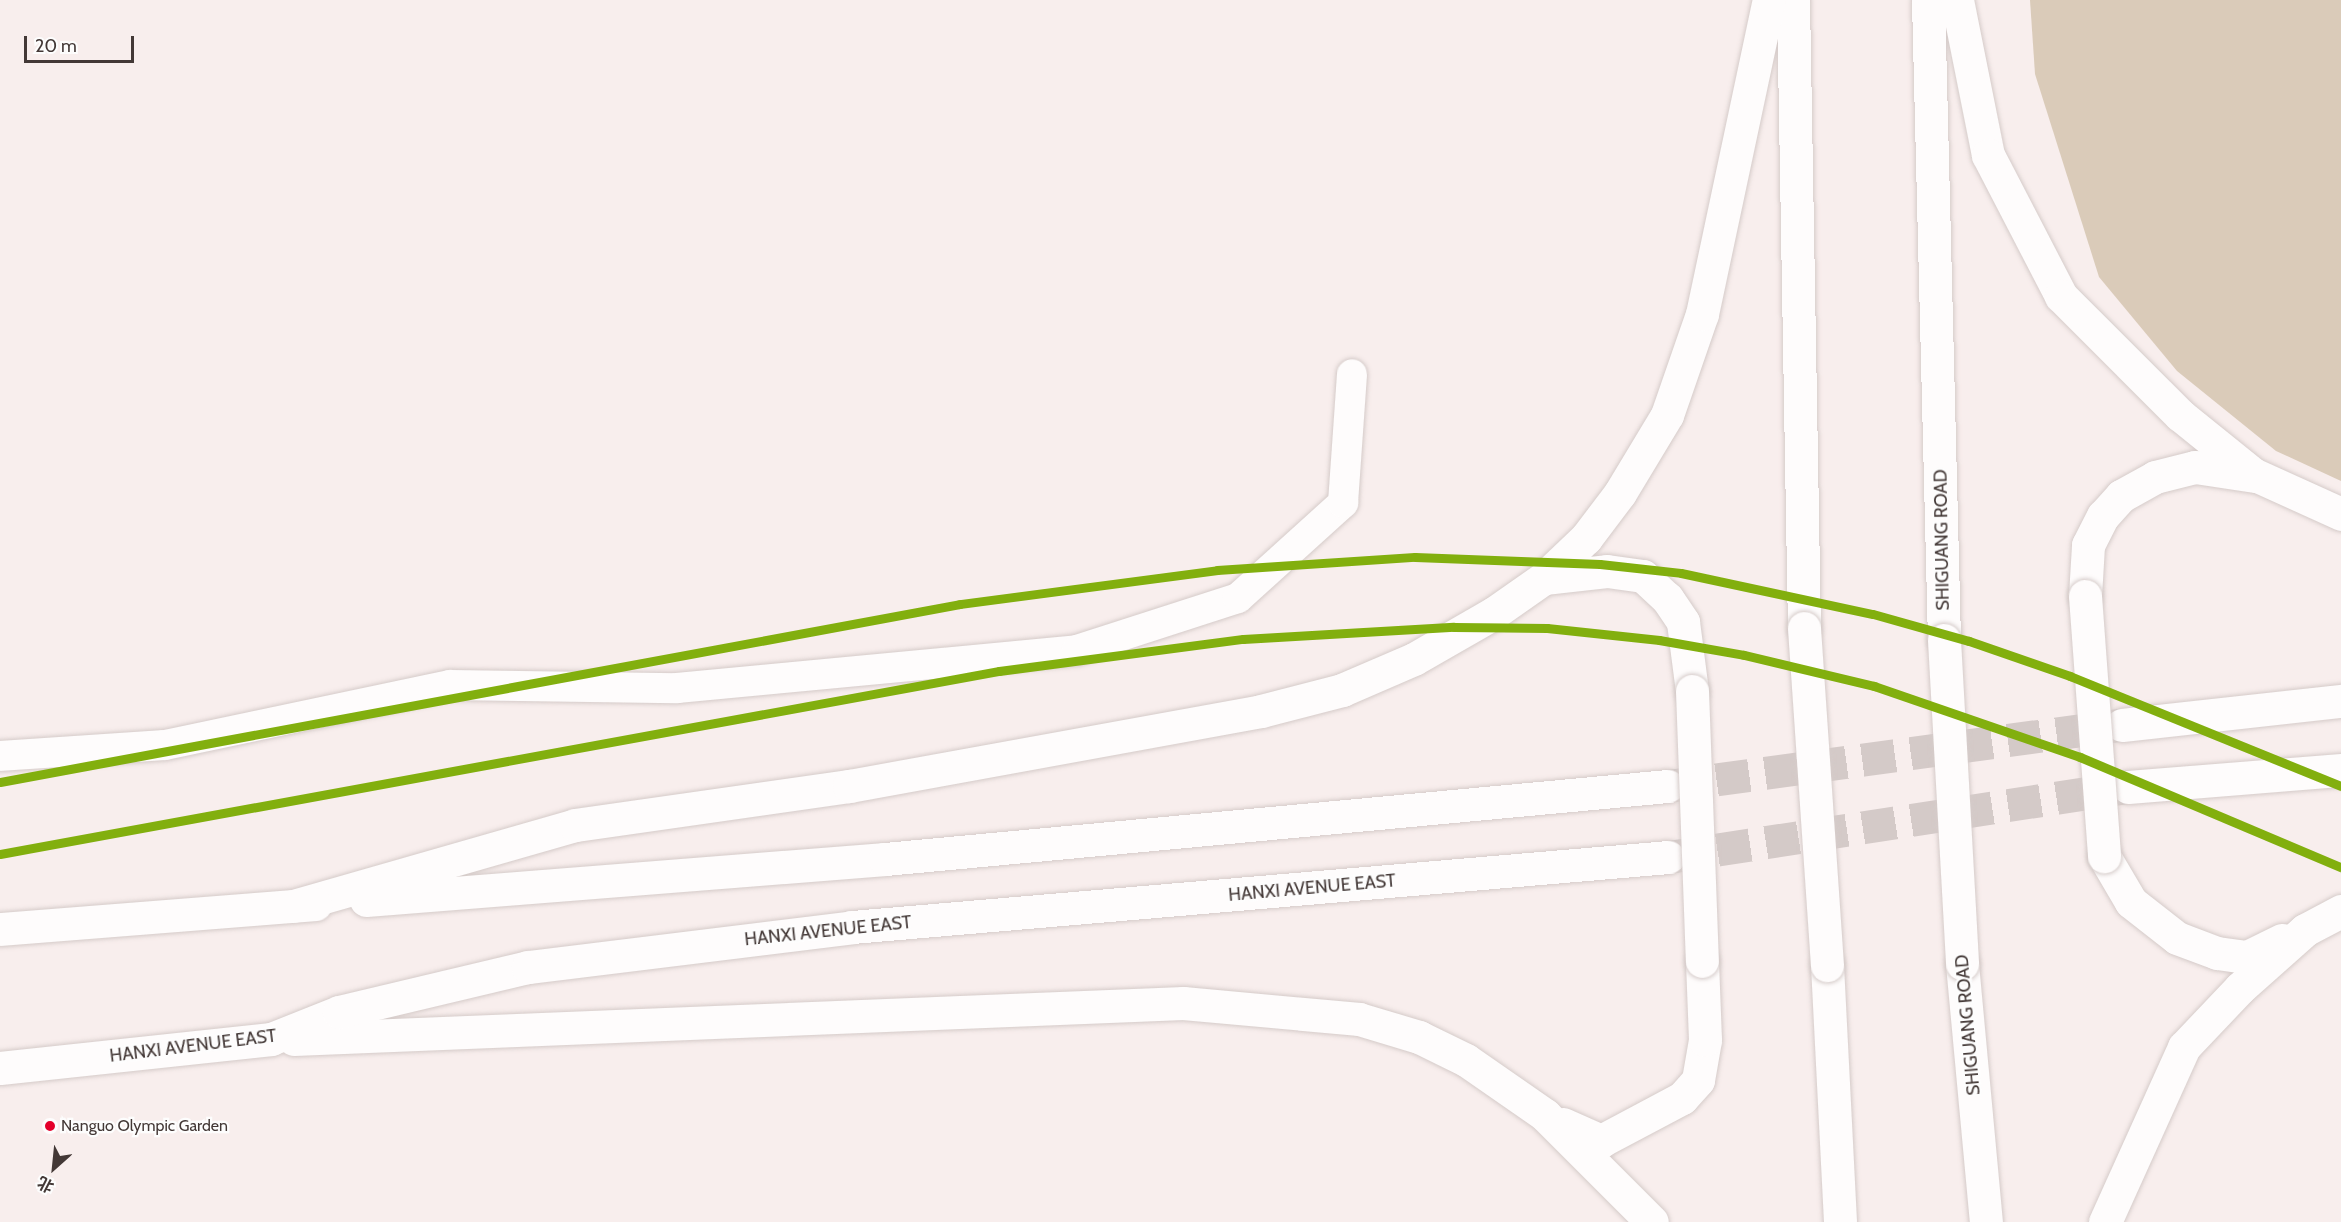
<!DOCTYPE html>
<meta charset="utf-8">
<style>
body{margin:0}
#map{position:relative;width:2341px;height:1222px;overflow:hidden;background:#f8eeed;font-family:Cabin,"Noto Sans SC",sans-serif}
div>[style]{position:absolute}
.forest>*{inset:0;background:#dacbb9}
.primary-tunnel>*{height:33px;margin-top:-16.5px;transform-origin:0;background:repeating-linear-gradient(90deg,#d4cac8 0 33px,transparent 0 49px)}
.roads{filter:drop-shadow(0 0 2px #d5cbc9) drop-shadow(0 0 2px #d5cbc9)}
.street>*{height:30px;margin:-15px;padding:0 15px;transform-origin:15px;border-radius:15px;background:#fefcfc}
.primary>*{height:33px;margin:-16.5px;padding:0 16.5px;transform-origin:16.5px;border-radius:16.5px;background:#fefcfc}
.bridges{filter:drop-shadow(0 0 2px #d5cbc9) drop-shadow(0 0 2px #d5cbc9)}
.primary-bridge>*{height:33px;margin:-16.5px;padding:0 16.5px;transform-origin:16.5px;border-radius:16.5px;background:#fefcfc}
.metro-1>*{height:9px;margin:-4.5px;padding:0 4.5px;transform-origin:4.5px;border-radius:4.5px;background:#82af0e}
.dots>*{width:16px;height:16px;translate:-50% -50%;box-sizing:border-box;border:3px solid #fdfdfd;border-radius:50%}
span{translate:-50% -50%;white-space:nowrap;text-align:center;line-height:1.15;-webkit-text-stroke:4.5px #fdfdfd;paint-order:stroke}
.bus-label{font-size:16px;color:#433836}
.left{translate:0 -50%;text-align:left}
.street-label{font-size:18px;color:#433836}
.north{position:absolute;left:24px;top:1138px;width:60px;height:60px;-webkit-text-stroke:4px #fdfdfd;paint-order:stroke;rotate:207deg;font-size:16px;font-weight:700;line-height:24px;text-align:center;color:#433836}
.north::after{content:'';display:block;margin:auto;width:21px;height:27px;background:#433836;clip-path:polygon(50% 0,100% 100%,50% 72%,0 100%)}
.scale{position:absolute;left:24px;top:36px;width:110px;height:27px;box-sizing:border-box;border:3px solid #433836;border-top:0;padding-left:8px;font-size:18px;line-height:21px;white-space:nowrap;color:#433836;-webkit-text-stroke:4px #fdfdfd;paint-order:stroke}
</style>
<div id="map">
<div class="forest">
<i style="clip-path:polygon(2030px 0,2341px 0,2341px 481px,2276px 451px,2177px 371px,2099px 277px,2035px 74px)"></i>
</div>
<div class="primary-tunnel">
<i style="left:1668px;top:786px;width:458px;rotate:-7.7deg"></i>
<i style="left:1669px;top:857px;width:464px;rotate:-8.7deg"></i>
</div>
<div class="roads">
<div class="street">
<i style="left:0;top:756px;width:165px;rotate:-3.8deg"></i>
<i style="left:165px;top:745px;width:291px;rotate:-11.9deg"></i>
<i style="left:450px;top:685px;width:227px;rotate:0.8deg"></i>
<i style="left:677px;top:688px;width:402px;rotate:-5.4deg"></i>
<i style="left:1077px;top:650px;width:169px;rotate:-17.9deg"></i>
<i style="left:1238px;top:598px;width:142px;rotate:-42.1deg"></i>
<i style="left:1343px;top:503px;width:129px;rotate:-86deg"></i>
</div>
<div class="primary">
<i style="left:1793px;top:0;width:628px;rotate:89deg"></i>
<i style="left:1928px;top:0;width:640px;rotate:88.57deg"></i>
<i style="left:1957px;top:0;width:158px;rotate:78.7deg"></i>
<i style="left:1988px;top:155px;width:159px;rotate:62.6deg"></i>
<i style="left:2061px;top:296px;width:168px;rotate:45deg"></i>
<i style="left:2180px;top:415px;width:94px;rotate:38.9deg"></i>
<i style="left:2253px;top:474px;width:97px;rotate:24.4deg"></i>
<i style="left:1544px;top:578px;width:63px;rotate:-6.3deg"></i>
<i style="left:1607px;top:571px;width:36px;rotate:8deg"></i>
<i style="left:1643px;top:576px;width:33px;rotate:43deg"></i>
<i style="left:1667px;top:598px;width:29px;rotate:56deg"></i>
<i style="left:1683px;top:622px;width:70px;rotate:82.6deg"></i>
<i style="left:2085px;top:596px;width:51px;rotate:-86.6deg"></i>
<i style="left:2088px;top:545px;width:33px;rotate:-63deg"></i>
<i style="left:2103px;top:516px;width:27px;rotate:-48deg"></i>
<i style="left:2121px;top:496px;width:39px;rotate:-29deg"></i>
<i style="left:2155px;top:477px;width:41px;rotate:-14deg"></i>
<i style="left:2195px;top:467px;width:62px;rotate:8.4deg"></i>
<i style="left:2122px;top:725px;width:220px;rotate:-6.3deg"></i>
<i style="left:2128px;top:787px;width:214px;rotate:-4.6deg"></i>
<i style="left:2104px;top:856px;width:53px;rotate:59.6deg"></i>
<i style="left:2131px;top:902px;width:58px;rotate:38deg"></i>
<i style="left:2177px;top:938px;width:43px;rotate:20.6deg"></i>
<i style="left:2217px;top:953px;width:30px;rotate:8deg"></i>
<i style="left:2247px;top:957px;width:39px;rotate:-26deg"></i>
<i style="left:366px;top:900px;width:521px;rotate:-4.52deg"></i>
<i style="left:885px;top:859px;width:786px;rotate:-5.33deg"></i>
<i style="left:293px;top:906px;width:293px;rotate:-16deg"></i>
<i style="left:575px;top:825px;width:277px;rotate:-8.1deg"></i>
<i style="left:849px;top:786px;width:419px;rotate:-10.3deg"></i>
<i style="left:1261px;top:711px;width:84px;rotate:-14.5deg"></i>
<i style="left:1342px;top:690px;width:78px;rotate:-23.3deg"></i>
<i style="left:1414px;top:659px;width:92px;rotate:-29.9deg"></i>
<i style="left:1494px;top:613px;width:61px;rotate:-35deg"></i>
<i style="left:1544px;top:578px;width:58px;rotate:-43.6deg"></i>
<i style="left:1586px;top:538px;width:56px;rotate:-52.9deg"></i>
<i style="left:1620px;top:493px;width:91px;rotate:-58.9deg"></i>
<i style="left:1667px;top:415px;width:107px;rotate:-70.9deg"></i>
<i style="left:1702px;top:314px;width:321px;rotate:-78deg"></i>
<i style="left:0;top:929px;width:316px;rotate:-4.5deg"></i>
<i style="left:1962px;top:964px;width:259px;rotate:84.7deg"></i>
<i style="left:1827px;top:965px;width:257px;rotate:87.1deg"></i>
<i style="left:294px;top:1039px;width:890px;rotate:-2.32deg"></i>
<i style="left:1183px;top:1003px;width:177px;rotate:5.2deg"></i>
<i style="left:1359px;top:1019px;width:63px;rotate:16.7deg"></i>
<i style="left:1419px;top:1037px;width:52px;rotate:26.1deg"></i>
<i style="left:1466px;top:1060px;width:96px;rotate:34.8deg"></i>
<i style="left:1545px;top:1115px;width:151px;rotate:45deg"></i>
<i style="left:0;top:1068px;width:273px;rotate:-6.1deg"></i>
<i style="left:271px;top:1039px;width:73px;rotate:-21.7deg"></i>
<i style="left:339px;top:1012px;width:194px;rotate:-13.4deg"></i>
<i style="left:528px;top:967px;width:326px;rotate:-7deg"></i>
<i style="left:852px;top:927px;width:819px;rotate:-4.9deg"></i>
<i style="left:1563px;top:1124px;width:42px;rotate:24.1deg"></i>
<i style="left:1601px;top:1141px;width:92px;rotate:-28deg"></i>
<i style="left:1682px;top:1098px;width:24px;rotate:-48deg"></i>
<i style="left:1698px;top:1080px;width:41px;rotate:-80.1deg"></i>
<i style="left:1705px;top:1040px;width:79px;rotate:-92.2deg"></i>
<i style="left:2105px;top:1222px;width:192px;rotate:-65.7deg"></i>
<i style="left:2184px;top:1047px;width:81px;rotate:-46.5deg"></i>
<i style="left:2240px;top:988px;width:87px;rotate:-41.7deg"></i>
<i style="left:2305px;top:930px;width:41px;rotate:-27.8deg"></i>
</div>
</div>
<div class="bridges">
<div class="primary-bridge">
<i style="left:2085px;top:596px;width:261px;rotate:85.8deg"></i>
<i style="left:1804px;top:628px;width:338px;rotate:86.1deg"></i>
<i style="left:1944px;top:640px;width:324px;rotate:86.8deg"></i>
<i style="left:1692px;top:691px;width:270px;rotate:87.9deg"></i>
</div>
</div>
<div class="metro-1">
<i style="left:0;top:782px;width:976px;rotate:-10.5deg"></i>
<i style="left:960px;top:604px;width:259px;rotate:-7.5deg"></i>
<i style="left:1217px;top:570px;width:198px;rotate:-3.8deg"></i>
<i style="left:1415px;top:557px;width:185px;rotate:2.2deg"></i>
<i style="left:1600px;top:564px;width:81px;rotate:6.3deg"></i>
<i style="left:1681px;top:573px;width:196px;rotate:12.1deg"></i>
<i style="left:1873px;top:614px;width:100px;rotate:15.7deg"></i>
<i style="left:1969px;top:641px;width:107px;rotate:19.1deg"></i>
<i style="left:2070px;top:676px;width:292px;rotate:22.1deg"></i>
<i style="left:0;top:854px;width:1016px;rotate:-10.38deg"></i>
<i style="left:999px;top:671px;width:246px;rotate:-7.5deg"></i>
<i style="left:1243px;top:639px;width:211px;rotate:-3.3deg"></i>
<i style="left:1454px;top:627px;width:93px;rotate:0.6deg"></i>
<i style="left:1547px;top:628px;width:113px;rotate:6.1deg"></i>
<i style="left:1659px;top:640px;width:86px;rotate:10deg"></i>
<i style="left:1744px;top:655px;width:134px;rotate:13.4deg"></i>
<i style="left:1874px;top:686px;width:218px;rotate:19deg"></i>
<i style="left:2080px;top:757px;width:283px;rotate:22.9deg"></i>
</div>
<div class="dots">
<i style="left:50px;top:1126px;background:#e4002b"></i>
</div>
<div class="bus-label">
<span class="left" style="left:61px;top:1126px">Nanguo Olympic Garden</span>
</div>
<div class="street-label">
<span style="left:1942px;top:540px;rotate:-91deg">SHIGUANG ROAD</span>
<span style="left:1312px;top:888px;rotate:-5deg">HANXI AVENUE EAST</span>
<span style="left:828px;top:931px;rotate:-6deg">HANXI AVENUE EAST</span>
<span style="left:1968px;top:1025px;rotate:-95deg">SHIGUANG ROAD</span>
<span style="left:193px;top:1046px;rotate:-7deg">HANXI AVENUE EAST</span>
</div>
<div class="north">北</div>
<div class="scale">20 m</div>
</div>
